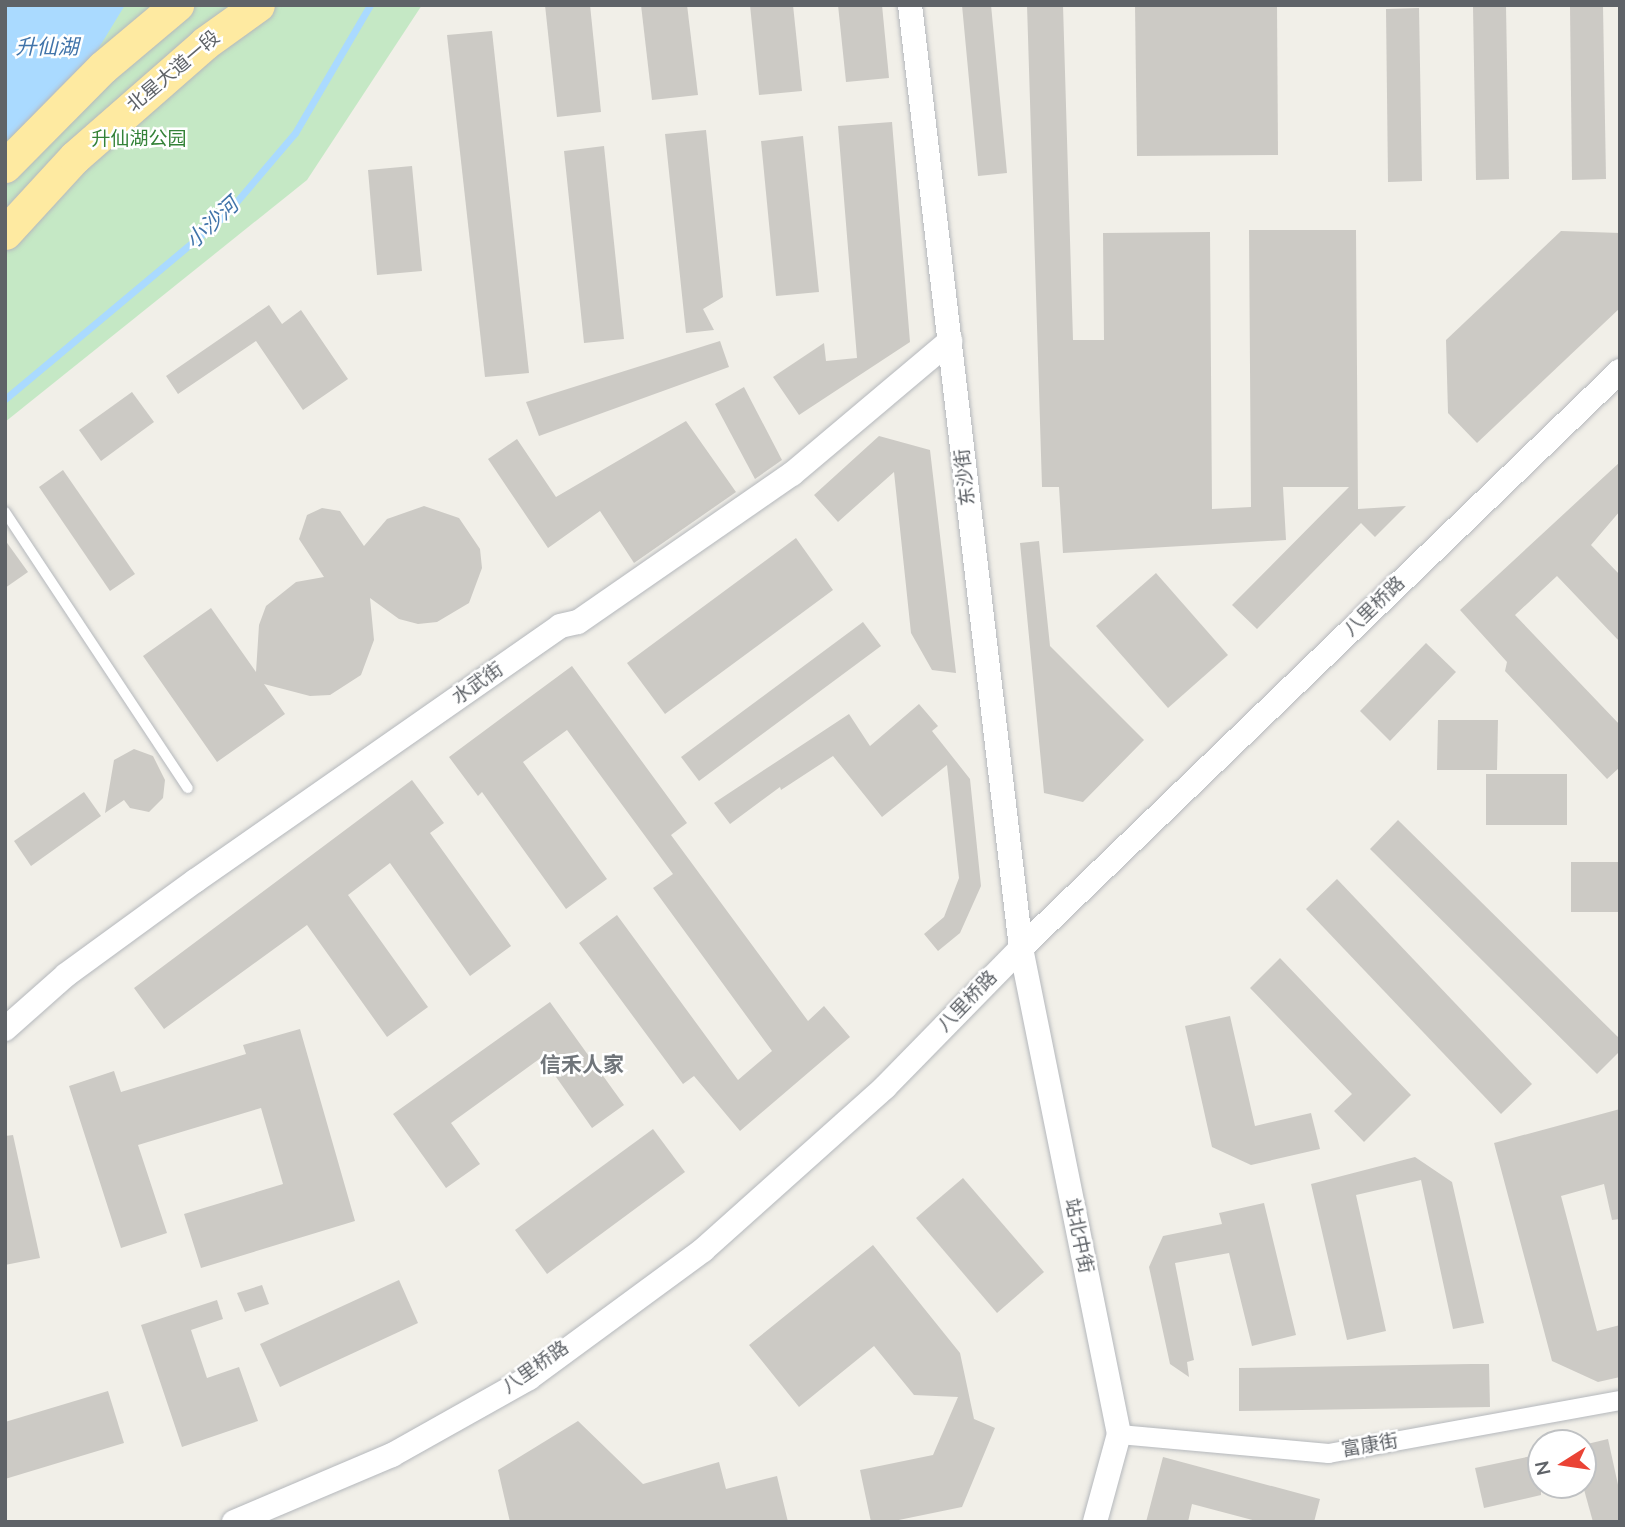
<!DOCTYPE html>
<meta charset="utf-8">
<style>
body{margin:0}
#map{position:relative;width:1625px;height:1527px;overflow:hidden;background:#f1efe8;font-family:"Nunito Sans","Noto Sans SC",sans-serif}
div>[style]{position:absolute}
.green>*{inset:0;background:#c5e8c5}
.water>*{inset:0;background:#aadaff}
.stream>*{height:7px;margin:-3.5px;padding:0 3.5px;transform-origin:3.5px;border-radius:3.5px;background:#aadaff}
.building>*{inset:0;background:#cccac5}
.roads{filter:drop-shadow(0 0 2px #b5b8bc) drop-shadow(0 0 2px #b5b8bc)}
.service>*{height:10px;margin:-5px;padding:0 5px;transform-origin:5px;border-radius:5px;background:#fff}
.minor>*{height:19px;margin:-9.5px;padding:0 9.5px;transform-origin:9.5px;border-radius:9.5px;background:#fff}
.tertiary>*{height:24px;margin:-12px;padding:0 12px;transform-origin:12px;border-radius:12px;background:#fff}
.trunk>*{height:33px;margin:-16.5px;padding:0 16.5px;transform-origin:16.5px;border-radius:16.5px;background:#feeaa1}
span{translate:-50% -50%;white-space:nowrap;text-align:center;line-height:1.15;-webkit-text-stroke:5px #fff;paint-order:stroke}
.street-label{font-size:19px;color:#5f6368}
.park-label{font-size:19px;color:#348238}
.water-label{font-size:21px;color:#4174aa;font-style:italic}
.neighbourhood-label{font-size:21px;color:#70757a;font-weight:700}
.frame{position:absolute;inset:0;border:7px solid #5f6368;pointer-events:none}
.north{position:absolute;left:1527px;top:1429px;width:70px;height:70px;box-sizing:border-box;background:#fff;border:2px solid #bfc1c3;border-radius:50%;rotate:258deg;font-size:19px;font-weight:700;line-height:28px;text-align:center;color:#5f6368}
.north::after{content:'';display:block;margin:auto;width:24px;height:32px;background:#ea4335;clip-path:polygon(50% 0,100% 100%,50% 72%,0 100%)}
</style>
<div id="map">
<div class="green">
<i style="clip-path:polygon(5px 5px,422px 5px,307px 180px,5px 422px)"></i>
</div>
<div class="water">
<i style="clip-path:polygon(5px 5px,125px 5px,89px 64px,5px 142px)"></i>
</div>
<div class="stream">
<i style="left:5px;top:399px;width:288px;rotate:-39.9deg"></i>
<i style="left:226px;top:214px;width:106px;rotate:-49.6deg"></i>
<i style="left:295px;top:133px;width:148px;rotate:-59.6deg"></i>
</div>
<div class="building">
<i style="clip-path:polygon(545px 5px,590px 5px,601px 112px,557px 117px)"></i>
<i style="clip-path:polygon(641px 5px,687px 5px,698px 95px,652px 100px)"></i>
<i style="clip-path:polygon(750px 5px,793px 5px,802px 91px,759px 95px)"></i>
<i style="clip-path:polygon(838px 5px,882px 5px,889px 78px,846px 82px)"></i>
<i style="clip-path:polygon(962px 5px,991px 5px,1007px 173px,978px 176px)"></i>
<i style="clip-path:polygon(1027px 5px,1063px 5px,1073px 340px,1104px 340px,1103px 233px,1210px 232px,1212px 509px,1251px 507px,1249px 230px,1356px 230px,1358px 509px,1406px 506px,1375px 537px,1361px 523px,1257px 629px,1232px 605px,1349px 487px,1283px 487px,1286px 540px,1063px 553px,1059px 487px,1042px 487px)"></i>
<i style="clip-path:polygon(1135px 5px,1277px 5px,1278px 155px,1137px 156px)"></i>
<i style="clip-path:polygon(1506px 6px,1509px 179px,1476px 180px,1473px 7px)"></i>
<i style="clip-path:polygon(1603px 6px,1606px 179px,1572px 180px,1570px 7px)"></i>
<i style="clip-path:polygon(1419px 8px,1422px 181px,1388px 182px,1386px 9px)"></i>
<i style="clip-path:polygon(492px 31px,529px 373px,485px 377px,447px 35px)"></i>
<i style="clip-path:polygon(892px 122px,910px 342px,799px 415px,773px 377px,824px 343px,826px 361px,857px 358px,838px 126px)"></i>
<i style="clip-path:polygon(706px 130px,723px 297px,703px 309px,714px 330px,686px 333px,665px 134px)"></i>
<i style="clip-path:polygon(803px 136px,819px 292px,776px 296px,761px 141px)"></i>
<i style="clip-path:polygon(604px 146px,624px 339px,584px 343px,564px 151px)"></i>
<i style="clip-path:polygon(412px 166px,422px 271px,377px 275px,368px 170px)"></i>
<i style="clip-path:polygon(1561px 231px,1620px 233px,1620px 308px,1477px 443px,1448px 413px,1446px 340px)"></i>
<i style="clip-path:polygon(269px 305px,282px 324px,301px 310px,348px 379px,303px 410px,256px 341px,178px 394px,166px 376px)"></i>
<i style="clip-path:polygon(720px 341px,729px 367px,539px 436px,526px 402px)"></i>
<i style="clip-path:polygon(744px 387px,782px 460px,755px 479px,715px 404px)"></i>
<i style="clip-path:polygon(132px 392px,154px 422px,101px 461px,79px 430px)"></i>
<i style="clip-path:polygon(686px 421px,736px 492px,634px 563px,600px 511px,548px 548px,488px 459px,517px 439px,556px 497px)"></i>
<i style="clip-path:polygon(879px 436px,930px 450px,956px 673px,932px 670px,911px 633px,894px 472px,838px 522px,814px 495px)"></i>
<i style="clip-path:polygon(1620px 462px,1620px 511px,1591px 545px,1620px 575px,1620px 642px,1557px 576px,1515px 615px,1620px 725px,1620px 767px,1607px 779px,1505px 671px,1507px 662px,1460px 610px)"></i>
<i style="clip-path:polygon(63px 470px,135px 574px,110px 591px,39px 487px)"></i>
<i style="clip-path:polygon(424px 506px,459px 518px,480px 549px,482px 568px,469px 603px,437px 622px,418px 624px,399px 619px,370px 598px,374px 640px,361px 675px,330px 695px,310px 696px,264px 684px,285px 714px,217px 762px,143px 656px,211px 608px,256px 672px,259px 625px,266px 606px,296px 582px,324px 577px,299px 539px,307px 515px,322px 508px,340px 511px,364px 546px,387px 519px)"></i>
<i style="clip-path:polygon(796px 538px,833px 590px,665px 714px,627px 663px)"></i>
<i style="clip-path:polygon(5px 540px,28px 572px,5px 588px)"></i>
<i style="clip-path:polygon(1039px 541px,1050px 646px,1144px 740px,1083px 802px,1044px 793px,1020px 543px)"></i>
<i style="clip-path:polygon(1156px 573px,1228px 655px,1168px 708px,1096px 626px)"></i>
<i style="clip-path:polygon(863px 622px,881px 646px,699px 781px,681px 757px)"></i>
<i style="clip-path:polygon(1426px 643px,1456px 672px,1390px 741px,1360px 711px)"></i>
<i style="clip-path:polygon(572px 666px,687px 823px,671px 835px,808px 1021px,824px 1006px,850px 1037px,740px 1131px,694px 1076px,683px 1084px,579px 943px,617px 915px,738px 1080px,772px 1051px,653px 888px,673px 874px,567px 730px,523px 762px,607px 879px,566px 909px,482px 792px,478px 796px,449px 757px)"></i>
<i style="clip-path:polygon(919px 704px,938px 726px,932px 731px,970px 779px,981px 886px,960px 933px,938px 951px,924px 934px,944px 917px,959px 878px,947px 765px,882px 817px,833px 756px,781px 790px,780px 787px,730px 824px,714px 803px,849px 714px,870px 746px)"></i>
<i style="clip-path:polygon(1438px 720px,1498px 720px,1497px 770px,1437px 770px)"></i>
<i style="clip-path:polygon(134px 749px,153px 756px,165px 780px,163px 798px,149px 812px,130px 808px,124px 800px,105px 813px,114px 760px)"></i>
<i style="clip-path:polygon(1486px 774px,1567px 774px,1567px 825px,1486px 825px)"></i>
<i style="clip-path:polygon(412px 780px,444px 823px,430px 833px,511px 946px,470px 976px,390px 863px,348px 895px,428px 1007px,387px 1037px,307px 925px,164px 1029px,134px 988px)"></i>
<i style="clip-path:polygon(84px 792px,101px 816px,31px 866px,14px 841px)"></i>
<i style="clip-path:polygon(1398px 820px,1620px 1039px,1620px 1051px,1597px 1074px,1370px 849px)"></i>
<i style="clip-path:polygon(1571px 862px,1620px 862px,1620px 912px,1571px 912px)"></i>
<i style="clip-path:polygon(1337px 879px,1532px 1084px,1501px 1114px,1306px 909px)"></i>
<i style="clip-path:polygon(1280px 958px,1411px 1095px,1364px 1142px,1334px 1111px,1352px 1094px,1250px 988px)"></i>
<i style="clip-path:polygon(550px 1002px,624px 1105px,592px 1128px,542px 1057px,451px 1123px,480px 1164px,446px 1188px,393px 1114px)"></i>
<i style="clip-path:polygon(1230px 1016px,1255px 1126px,1311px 1113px,1320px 1149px,1251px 1165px,1212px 1147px,1185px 1026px)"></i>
<i style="clip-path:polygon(300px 1029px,355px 1221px,201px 1268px,184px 1214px,283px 1184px,261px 1108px,138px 1145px,167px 1233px,121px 1248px,69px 1086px,114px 1071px,121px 1092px,246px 1054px,243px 1045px)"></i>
<i style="clip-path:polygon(1620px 1109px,1620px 1219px,1612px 1220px,1604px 1184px,1561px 1196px,1597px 1331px,1620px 1325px,1620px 1377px,1598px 1382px,1552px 1361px,1494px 1143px)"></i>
<i style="clip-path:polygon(653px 1129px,685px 1172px,547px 1274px,515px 1230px)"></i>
<i style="clip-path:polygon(13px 1135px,40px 1258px,5px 1265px,5px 1136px)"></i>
<i style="clip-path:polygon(1415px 1157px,1452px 1182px,1484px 1323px,1453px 1329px,1421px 1180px,1356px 1195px,1386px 1331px,1347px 1340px,1311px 1184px)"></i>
<i style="clip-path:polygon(963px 1178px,1044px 1272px,997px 1313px,916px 1218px)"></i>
<i style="clip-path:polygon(1264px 1203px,1296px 1335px,1252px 1346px,1229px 1253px,1175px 1263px,1194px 1360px,1187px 1362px,1189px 1377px,1170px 1364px,1149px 1267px,1163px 1236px,1222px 1224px,1219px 1213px)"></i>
<i style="clip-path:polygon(873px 1245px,960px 1353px,974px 1419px,995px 1428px,962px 1507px,889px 1522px,871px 1522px,860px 1470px,933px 1455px,958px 1397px,914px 1395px,874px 1346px,799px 1407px,749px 1345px)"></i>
<i style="clip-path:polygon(399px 1280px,418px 1323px,280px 1387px,260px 1344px)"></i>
<i style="clip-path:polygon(262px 1285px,269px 1304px,245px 1312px,237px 1293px)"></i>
<i style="clip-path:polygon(217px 1300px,223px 1319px,191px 1330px,207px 1378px,239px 1367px,258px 1421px,182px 1447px,141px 1325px)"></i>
<i style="clip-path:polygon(1471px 1364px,1489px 1364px,1490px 1407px,1239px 1411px,1239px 1368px)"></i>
<i style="clip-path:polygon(108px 1391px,124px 1443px,5px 1479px,5px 1422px)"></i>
<i style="clip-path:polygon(578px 1421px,643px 1484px,719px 1462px,726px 1489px,777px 1476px,788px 1522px,510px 1522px,498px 1470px)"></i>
<i style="clip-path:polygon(1608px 1439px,1620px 1494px,1620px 1522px,1593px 1522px,1583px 1486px,1583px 1445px)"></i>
<i style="clip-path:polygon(1541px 1454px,1541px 1495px,1484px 1508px,1475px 1468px)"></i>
<i style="clip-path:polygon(1163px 1457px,1320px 1499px,1314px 1522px,1260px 1522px,1192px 1504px,1188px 1522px,1146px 1522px)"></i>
</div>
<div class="roads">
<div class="service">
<i style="left:5px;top:512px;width:331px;rotate:56.5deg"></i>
</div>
<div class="minor">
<i style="left:1119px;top:1434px;width:210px;rotate:5.2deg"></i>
<i style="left:1328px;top:1453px;width:297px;rotate:-10.3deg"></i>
</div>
<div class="tertiary">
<i style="left:910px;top:5px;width:950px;rotate:83.29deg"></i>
<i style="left:1021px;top:948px;width:496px;rotate:78.6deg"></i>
<i style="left:1119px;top:1434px;width:91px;rotate:105.3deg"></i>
<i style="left:5px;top:1029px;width:81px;rotate:-41.5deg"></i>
<i style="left:66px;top:975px;width:160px;rotate:-36.1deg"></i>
<i style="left:195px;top:881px;width:445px;rotate:-34.9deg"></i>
<i style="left:560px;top:626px;width:18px;rotate:-13deg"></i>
<i style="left:578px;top:622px;width:260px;rotate:-34.7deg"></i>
<i style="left:792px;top:474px;width:207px;rotate:-40.1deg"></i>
<i style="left:234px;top:1522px;width:172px;rotate:-23deg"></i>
<i style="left:392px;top:1455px;width:157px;rotate:-29.3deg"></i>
<i style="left:529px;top:1378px;width:216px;rotate:-36.3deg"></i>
<i style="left:703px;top:1250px;width:244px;rotate:-41.8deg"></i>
<i style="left:885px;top:1087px;width:194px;rotate:-45.6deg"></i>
<i style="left:1021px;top:948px;width:832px;rotate:-43.93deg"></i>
</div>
<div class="trunk">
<i style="left:5px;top:166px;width:139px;rotate:-45.3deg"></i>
<i style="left:103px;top:67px;width:97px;rotate:-40deg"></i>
<i style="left:5px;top:233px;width:103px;rotate:-47.4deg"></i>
<i style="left:75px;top:157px;width:173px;rotate:-41.2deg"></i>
<i style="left:205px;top:43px;width:65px;rotate:-35.6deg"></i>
</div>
</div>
<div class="street-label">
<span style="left:174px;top:72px;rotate:-40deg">北星大道一段</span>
<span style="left:966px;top:477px;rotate:-97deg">东沙街</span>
<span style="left:1375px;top:607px;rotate:-44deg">八里桥路</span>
<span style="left:478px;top:684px;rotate:-35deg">水武街</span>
<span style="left:968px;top:1002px;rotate:-46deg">八里桥路</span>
<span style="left:1078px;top:1236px;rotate:78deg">站北中街</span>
<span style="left:536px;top:1368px;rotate:-35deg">八里桥路</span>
<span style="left:1370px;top:1446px;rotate:-10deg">富康街</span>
</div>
<div class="park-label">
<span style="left:139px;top:140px">升仙湖公园</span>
</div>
<div class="water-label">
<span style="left:47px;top:47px">升仙湖</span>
<span style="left:212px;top:223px;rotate:-43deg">小沙河</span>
</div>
<div class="neighbourhood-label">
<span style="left:582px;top:1065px">信禾人家</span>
</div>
<div class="frame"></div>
<div class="north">N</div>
</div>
